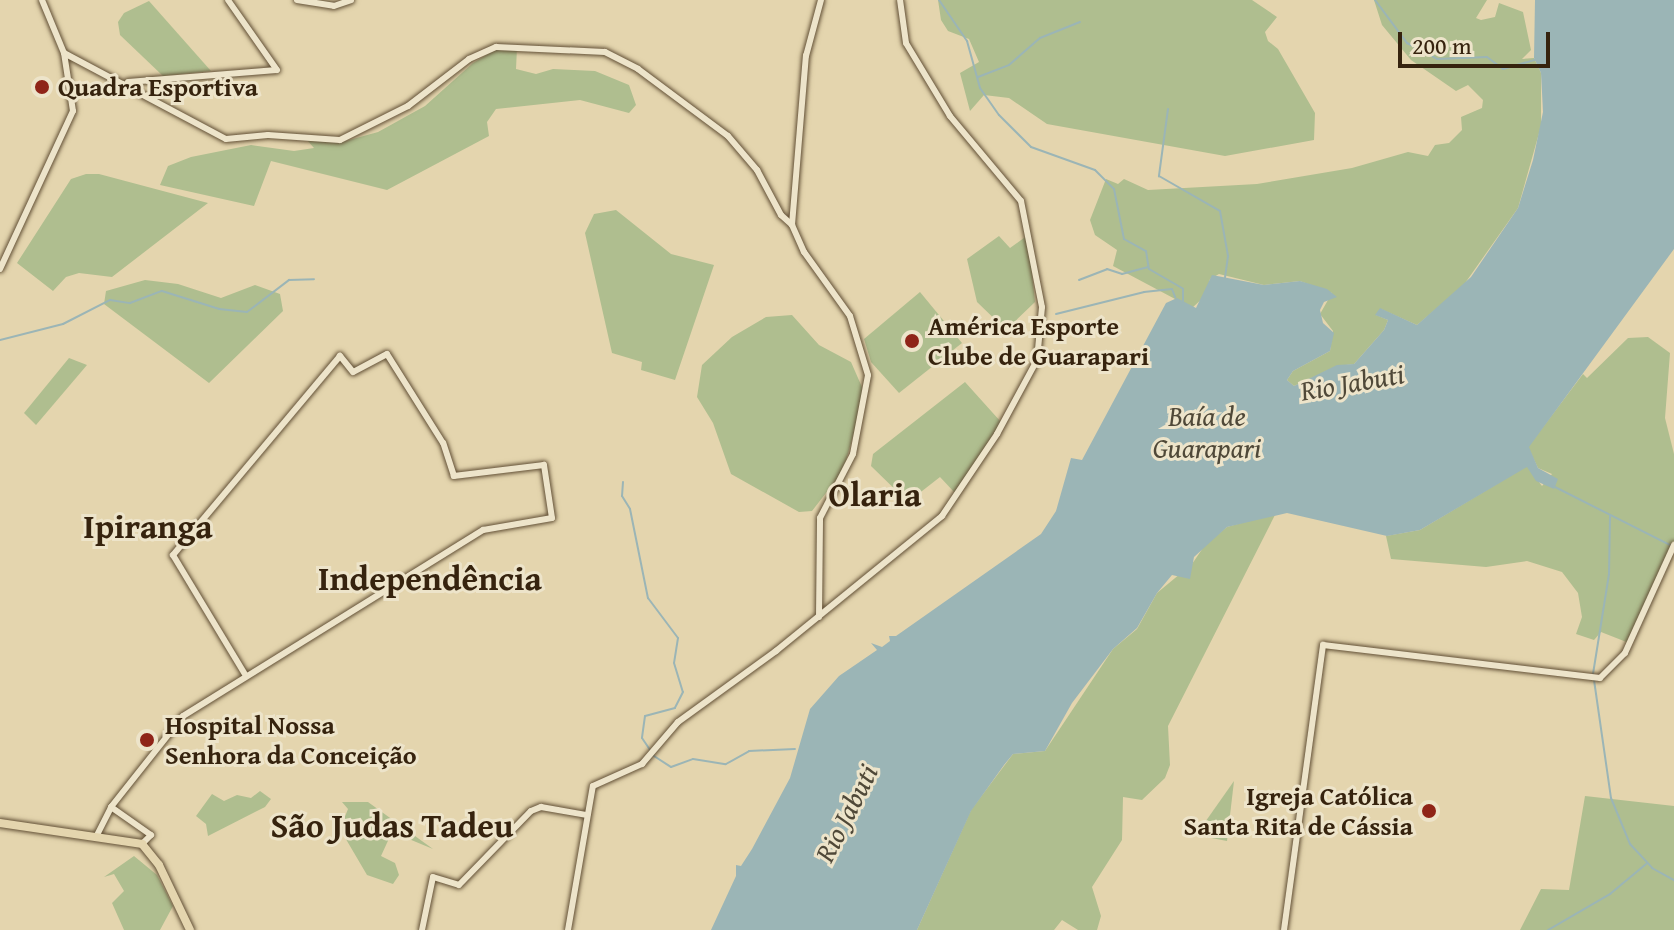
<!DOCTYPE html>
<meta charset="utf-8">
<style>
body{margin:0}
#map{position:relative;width:1674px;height:930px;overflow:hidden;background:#e4d5ae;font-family:"Gentium Book Plus",serif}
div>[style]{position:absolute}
.green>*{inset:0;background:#afbe8f}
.water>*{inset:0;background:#9bb5b6}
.stream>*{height:2px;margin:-1px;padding:0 1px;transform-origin:1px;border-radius:1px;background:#9bb5b6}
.roads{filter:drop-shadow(0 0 2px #625036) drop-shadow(0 0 2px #625036)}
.tertiary>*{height:6px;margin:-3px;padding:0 3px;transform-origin:3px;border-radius:3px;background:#ede4ca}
.primary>*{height:8px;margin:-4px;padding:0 4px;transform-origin:4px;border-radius:4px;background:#e4d5ae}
.dots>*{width:22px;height:22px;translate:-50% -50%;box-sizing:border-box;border:4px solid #ede4ca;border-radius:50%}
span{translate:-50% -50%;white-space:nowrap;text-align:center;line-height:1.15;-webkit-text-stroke:6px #ede4ca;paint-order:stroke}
.poi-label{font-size:26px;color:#36230e;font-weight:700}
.left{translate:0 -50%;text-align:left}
.right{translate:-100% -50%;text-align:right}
.water-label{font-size:28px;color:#4f4838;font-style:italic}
.district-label{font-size:34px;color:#36230e;font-weight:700}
.scale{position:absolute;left:1398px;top:32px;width:152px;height:36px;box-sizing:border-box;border:4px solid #36230e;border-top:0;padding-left:10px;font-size:24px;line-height:28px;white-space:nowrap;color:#36230e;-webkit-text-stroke:6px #ede4ca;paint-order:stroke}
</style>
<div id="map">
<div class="green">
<i style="clip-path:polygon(938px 0,1252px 0,1277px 17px,1265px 32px,1268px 41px,1278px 49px,1315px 113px,1314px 140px,1225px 156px,1047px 124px,1009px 98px,984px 95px,970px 111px,960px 73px,979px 62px,969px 39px,948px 31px,941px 20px)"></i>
<i style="clip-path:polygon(1374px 0,1487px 0,1476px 18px,1481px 20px,1495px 17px,1499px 3px,1523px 12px,1531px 50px,1522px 59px,1534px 58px,1541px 73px,1541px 126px,1518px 208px,1463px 286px,1417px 325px,1381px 309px,1376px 315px,1388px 320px,1384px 330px,1354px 364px,1337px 366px,1294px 386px,1287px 380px,1293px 371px,1330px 351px,1333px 331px,1320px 314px,1332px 293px,1300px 281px,1264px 285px,1219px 274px,1210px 279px,1205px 296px,1192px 308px,1113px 266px,1117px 250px,1095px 235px,1090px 220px,1106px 179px,1118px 184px,1124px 179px,1148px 190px,1257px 184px,1352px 168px,1408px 152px,1428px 156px,1435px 145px,1449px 143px,1462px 130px,1461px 117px,1482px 108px,1483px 100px,1468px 85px,1456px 91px,1411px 60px,1382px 25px)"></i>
<i style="clip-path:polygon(149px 1px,211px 71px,163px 76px,120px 35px,118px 22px,124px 13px)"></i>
<i style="clip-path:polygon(517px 48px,516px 69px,536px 74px,553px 69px,595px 71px,629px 85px,636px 105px,629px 113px,580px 100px,496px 109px,487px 122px,489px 136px,387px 190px,271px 161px,254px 206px,160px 185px,168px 166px,191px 157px,251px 145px,294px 151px,314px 148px,307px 140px,342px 142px,378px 132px,425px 106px,473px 63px,495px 50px)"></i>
<i style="clip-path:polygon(86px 174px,99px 174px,208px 203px,112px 277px,79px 273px,66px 277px,53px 291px,17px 263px,71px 179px)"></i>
<i style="clip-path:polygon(616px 210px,671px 254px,714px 265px,675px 380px,641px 370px,642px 362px,612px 353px,585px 233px,594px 214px)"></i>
<i style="clip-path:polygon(1028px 235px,1035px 302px,1006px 330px,977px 302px,967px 259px,999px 236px,1010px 248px)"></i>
<i style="clip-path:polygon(145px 280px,178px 284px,221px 298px,255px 285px,280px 294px,283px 311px,209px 383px,104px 304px,106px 291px)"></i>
<i style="clip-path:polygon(920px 292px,962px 343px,899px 393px,871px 362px,864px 339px)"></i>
<i style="clip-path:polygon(792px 315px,819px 345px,851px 362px,865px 394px,843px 471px,812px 511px,799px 512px,731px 474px,713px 423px,697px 397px,702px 365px,732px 337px,766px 317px)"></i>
<i style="clip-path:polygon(1648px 337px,1670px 353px,1665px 418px,1674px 454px,1674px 542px,1629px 643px,1601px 632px,1594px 640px,1576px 634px,1582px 617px,1578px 593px,1562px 572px,1527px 561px,1486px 567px,1391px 559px,1386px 536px,1420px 530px,1527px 466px,1542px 486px,1552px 474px,1538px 468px,1528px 447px,1583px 374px,1587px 378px,1628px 338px)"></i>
<i style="clip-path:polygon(69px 358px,87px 365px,36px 425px,24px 413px)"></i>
<i style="clip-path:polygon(965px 382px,1001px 422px,955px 493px,940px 477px,908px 502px,871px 466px,873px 454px)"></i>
<i style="clip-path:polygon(1276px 513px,1168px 726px,1170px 765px,1165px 778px,1142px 800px,1123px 797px,1122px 840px,1092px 887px,1101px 916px,1097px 930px,1078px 930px,1062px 920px,1054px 930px,917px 930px,971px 810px,1013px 754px,1045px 751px,1113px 649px,1137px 629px,1157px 593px,1192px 564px,1205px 545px,1227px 527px)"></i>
<i style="clip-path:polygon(1234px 781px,1227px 841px,1196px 835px)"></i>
<i style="clip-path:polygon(260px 791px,271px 799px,265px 807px,208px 836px,206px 824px,196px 816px,212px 794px,224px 801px,237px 795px,251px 798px)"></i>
<i style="clip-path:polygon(1585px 796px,1674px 806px,1674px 930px,1520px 930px,1541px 889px,1569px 890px)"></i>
<i style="clip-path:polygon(342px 802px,368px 802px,433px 849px,392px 832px,381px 856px,395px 863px,399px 875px,393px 884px,367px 875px,340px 829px,348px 809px)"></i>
<i style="clip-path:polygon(134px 856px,157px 875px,173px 906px,160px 930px,124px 930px,112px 903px,124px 891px,114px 874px,104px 877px)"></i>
</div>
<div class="water">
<i style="clip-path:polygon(1535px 0,1674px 0,1674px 249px,1529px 447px,1538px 468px,1558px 479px,1554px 489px,1536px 481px,1527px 467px,1420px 530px,1387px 536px,1287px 513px,1227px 527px,1194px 557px,1190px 579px,1172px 575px,1157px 593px,1137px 628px,1113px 649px,1072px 703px,1045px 751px,1013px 754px,1004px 765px,971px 811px,917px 930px,711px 930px,736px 876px,736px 865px,741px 866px,752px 849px,790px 778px,810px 709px,839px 676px,877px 650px,871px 643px,882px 647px,890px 641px,889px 636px,896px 636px,1041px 534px,1056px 511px,1071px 458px,1082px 460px,1166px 303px,1177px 298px,1196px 308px,1212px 275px,1264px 285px,1300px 281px,1327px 289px,1337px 297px,1324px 302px,1320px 310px,1323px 323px,1334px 333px,1330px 351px,1293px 371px,1287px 380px,1294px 386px,1337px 365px,1354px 364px,1384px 330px,1388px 320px,1375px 315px,1380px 308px,1417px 325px,1471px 277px,1518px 208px,1533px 160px,1543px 112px,1541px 73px,1534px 58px)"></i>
</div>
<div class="stream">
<i style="left:939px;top:0;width:50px;rotate:55.7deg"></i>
<i style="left:967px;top:41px;width:49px;rotate:74.5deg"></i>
<i style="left:980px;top:88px;width:33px;rotate:55deg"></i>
<i style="left:999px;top:115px;width:45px;rotate:45deg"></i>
<i style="left:1031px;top:147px;width:68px;rotate:19.8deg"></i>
<i style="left:1095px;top:170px;width:27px;rotate:45deg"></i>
<i style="left:1114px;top:189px;width:51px;rotate:78.7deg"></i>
<i style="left:1124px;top:239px;width:25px;rotate:29deg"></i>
<i style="left:1146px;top:251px;width:18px;rotate:81deg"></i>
<i style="left:1149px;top:269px;width:39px;rotate:30deg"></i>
<i style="left:1183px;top:289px;width:13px;rotate:90deg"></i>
<i style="left:1375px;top:0;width:54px;rotate:53.3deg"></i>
<i style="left:1407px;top:43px;width:34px;rotate:28deg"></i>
<i style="left:1437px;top:59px;width:50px;rotate:-2.3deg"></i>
<i style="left:1487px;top:57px;width:20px;rotate:37deg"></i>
<i style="left:1503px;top:69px;width:35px;rotate:-16deg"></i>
<i style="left:978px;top:77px;width:33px;rotate:-21deg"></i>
<i style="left:1009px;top:65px;width:41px;rotate:-41.1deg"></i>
<i style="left:1040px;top:38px;width:43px;rotate:-21.8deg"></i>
<i style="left:1168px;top:109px;width:68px;rotate:97.7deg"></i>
<i style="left:1159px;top:176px;width:70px;rotate:29.8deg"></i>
<i style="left:1220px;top:211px;width:46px;rotate:79.9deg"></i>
<i style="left:1228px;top:256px;width:22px;rotate:98deg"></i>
<i style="left:1079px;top:280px;width:30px;rotate:-21deg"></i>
<i style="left:1107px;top:269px;width:16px;rotate:18deg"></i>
<i style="left:1122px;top:274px;width:27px;rotate:-15deg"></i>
<i style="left:1056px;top:314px;width:91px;rotate:-14deg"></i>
<i style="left:1144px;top:292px;width:28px;rotate:-6deg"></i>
<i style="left:1172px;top:289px;width:9px;rotate:69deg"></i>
<i style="left:0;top:340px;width:65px;rotate:-14.3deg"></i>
<i style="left:63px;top:324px;width:53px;rotate:-27.1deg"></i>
<i style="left:110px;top:300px;width:20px;rotate:9deg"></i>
<i style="left:130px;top:303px;width:34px;rotate:-21deg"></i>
<i style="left:162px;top:291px;width:60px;rotate:17.5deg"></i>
<i style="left:219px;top:309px;width:28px;rotate:6deg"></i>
<i style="left:247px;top:312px;width:53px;rotate:-37.3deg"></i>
<i style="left:289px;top:280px;width:25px;rotate:-2deg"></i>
<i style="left:623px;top:482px;width:14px;rotate:94deg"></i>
<i style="left:622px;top:496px;width:15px;rotate:58deg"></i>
<i style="left:630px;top:509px;width:91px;rotate:78.6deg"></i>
<i style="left:648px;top:598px;width:50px;rotate:53.1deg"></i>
<i style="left:678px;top:638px;width:25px;rotate:99deg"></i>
<i style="left:674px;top:663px;width:30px;rotate:73deg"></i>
<i style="left:683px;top:692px;width:18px;rotate:117deg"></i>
<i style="left:675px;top:708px;width:31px;rotate:165deg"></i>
<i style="left:645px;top:716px;width:22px;rotate:98deg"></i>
<i style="left:642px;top:738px;width:22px;rotate:56deg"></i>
<i style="left:654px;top:756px;width:20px;rotate:33deg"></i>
<i style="left:671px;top:767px;width:23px;rotate:-20deg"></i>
<i style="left:693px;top:759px;width:33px;rotate:9deg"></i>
<i style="left:726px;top:764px;width:26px;rotate:-29deg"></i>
<i style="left:749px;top:751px;width:46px;rotate:-2.5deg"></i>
<i style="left:1553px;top:486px;width:133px;rotate:26.8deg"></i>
<i style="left:1593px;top:674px;width:101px;rotate:-80.9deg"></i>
<i style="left:1609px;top:574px;width:58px;rotate:-89deg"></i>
<i style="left:1594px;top:680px;width:119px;rotate:81.8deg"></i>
<i style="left:1611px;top:798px;width:50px;rotate:67.6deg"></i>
<i style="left:1630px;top:844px;width:33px;rotate:47deg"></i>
<i style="left:1652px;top:868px;width:25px;rotate:29deg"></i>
<i style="left:1548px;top:930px;width:72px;rotate:-30.1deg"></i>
<i style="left:1610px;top:894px;width:47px;rotate:-39.8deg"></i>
</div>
<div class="roads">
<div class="tertiary">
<i style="left:42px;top:0;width:57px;rotate:67.5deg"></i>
<i style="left:64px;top:53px;width:183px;rotate:28deg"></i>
<i style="left:226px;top:139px;width:42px;rotate:-5.4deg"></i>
<i style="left:268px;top:135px;width:72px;rotate:4deg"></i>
<i style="left:340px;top:140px;width:76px;rotate:-26.6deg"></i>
<i style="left:408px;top:106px;width:77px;rotate:-37.6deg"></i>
<i style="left:469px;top:59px;width:30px;rotate:-24deg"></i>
<i style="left:496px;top:47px;width:109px;rotate:2.6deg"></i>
<i style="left:605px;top:52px;width:37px;rotate:27deg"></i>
<i style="left:638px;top:69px;width:112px;rotate:36.7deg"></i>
<i style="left:728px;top:136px;width:45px;rotate:49.5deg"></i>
<i style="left:757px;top:170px;width:51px;rotate:61.9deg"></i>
<i style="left:781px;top:215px;width:15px;rotate:42deg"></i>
<i style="left:297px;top:0;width:37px;rotate:9deg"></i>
<i style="left:334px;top:6px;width:18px;rotate:-19deg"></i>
<i style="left:128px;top:82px;width:149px;rotate:-4.6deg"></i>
<i style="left:277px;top:70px;width:85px;rotate:-125deg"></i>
<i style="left:0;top:269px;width:174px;rotate:-65.2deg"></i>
<i style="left:73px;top:111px;width:59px;rotate:-98.8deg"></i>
<i style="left:819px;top:617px;width:99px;rotate:-89.4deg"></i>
<i style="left:820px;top:518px;width:72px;rotate:-62.7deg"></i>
<i style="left:853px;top:454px;width:80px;rotate:-79.2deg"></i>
<i style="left:868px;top:375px;width:62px;rotate:-107deg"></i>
<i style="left:850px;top:316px;width:79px;rotate:-125.7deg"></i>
<i style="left:804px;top:252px;width:30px;rotate:-114deg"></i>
<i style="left:792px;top:225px;width:170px;rotate:-85.3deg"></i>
<i style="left:806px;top:56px;width:58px;rotate:-75deg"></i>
<i style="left:111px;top:807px;width:49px;rotate:35deg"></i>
<i style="left:151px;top:835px;width:13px;rotate:135deg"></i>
<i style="left:96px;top:837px;width:34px;rotate:-63deg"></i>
<i style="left:111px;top:807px;width:116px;rotate:-51.6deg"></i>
<i style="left:183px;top:716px;width:353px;rotate:-31.8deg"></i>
<i style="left:483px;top:530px;width:70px;rotate:-9.9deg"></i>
<i style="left:552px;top:518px;width:54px;rotate:-98.6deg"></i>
<i style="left:544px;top:465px;width:91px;rotate:173deg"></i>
<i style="left:454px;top:476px;width:35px;rotate:-108deg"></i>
<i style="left:443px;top:443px;width:105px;rotate:-122.2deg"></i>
<i style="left:387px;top:354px;width:38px;rotate:152deg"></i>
<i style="left:353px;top:372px;width:21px;rotate:-129deg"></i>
<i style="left:340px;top:356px;width:260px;rotate:130deg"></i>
<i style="left:173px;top:555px;width:141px;rotate:58.9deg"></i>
<i style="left:422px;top:930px;width:54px;rotate:-78.3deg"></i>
<i style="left:433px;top:877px;width:27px;rotate:17deg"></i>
<i style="left:459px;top:885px;width:103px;rotate:-45.8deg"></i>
<i style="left:531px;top:811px;width:11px;rotate:-22deg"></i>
<i style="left:541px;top:807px;width:47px;rotate:9.9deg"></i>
<i style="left:568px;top:930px;width:146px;rotate:-80.2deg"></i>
<i style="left:593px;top:786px;width:54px;rotate:-24.2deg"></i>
<i style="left:642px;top:764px;width:55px;rotate:-49.4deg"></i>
<i style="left:678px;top:722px;width:121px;rotate:-35.9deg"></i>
<i style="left:776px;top:651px;width:214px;rotate:-39.1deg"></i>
<i style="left:942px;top:516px;width:99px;rotate:-56.1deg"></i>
<i style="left:997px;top:434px;width:84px;rotate:-61.6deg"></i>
<i style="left:1037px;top:360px;width:53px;rotate:-84.6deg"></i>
<i style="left:1042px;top:307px;width:108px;rotate:-101.2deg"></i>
<i style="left:1021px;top:201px;width:111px;rotate:-129.9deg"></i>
<i style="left:950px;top:116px;width:85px;rotate:-121.1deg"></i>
<i style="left:906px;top:43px;width:43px;rotate:-97.9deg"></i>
<i style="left:1284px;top:930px;width:288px;rotate:-82.2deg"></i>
<i style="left:1323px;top:645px;width:279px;rotate:6.8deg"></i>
<i style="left:1600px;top:678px;width:35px;rotate:-45deg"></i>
<i style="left:1625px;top:653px;width:119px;rotate:-65.6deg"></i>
</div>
<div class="primary">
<i style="left:0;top:823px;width:144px;rotate:8.4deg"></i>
<i style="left:142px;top:844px;width:27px;rotate:51deg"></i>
<i style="left:159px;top:865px;width:72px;rotate:64.5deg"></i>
</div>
</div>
<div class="dots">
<i style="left:42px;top:87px;background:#8f2418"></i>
<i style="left:912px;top:341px;background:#8f2418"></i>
<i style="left:147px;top:740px;background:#8f2418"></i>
<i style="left:1429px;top:811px;background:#8f2418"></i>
</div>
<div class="poi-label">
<span class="left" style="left:58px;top:87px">Quadra Esportiva</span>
<span class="left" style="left:928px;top:341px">América Esporte<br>Clube de Guarapari</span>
<span class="left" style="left:165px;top:740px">Hospital Nossa<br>Senhora da Conceição</span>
<span class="right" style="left:1413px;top:811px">Igreja Católica<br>Santa Rita de Cássia</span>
</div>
<div class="water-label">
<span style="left:1352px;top:382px;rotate:-10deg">Rio Jabuti</span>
<span style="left:1207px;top:432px">Baía de<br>Guarapari</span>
<span style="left:846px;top:813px;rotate:-63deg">Rio Jabuti</span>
</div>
<div class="district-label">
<span style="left:875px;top:494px">Olaria</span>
<span style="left:148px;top:526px">Ipiranga</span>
<span style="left:430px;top:578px">Independência</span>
<span style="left:392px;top:825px">São Judas Tadeu</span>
</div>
<div class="scale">200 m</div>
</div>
